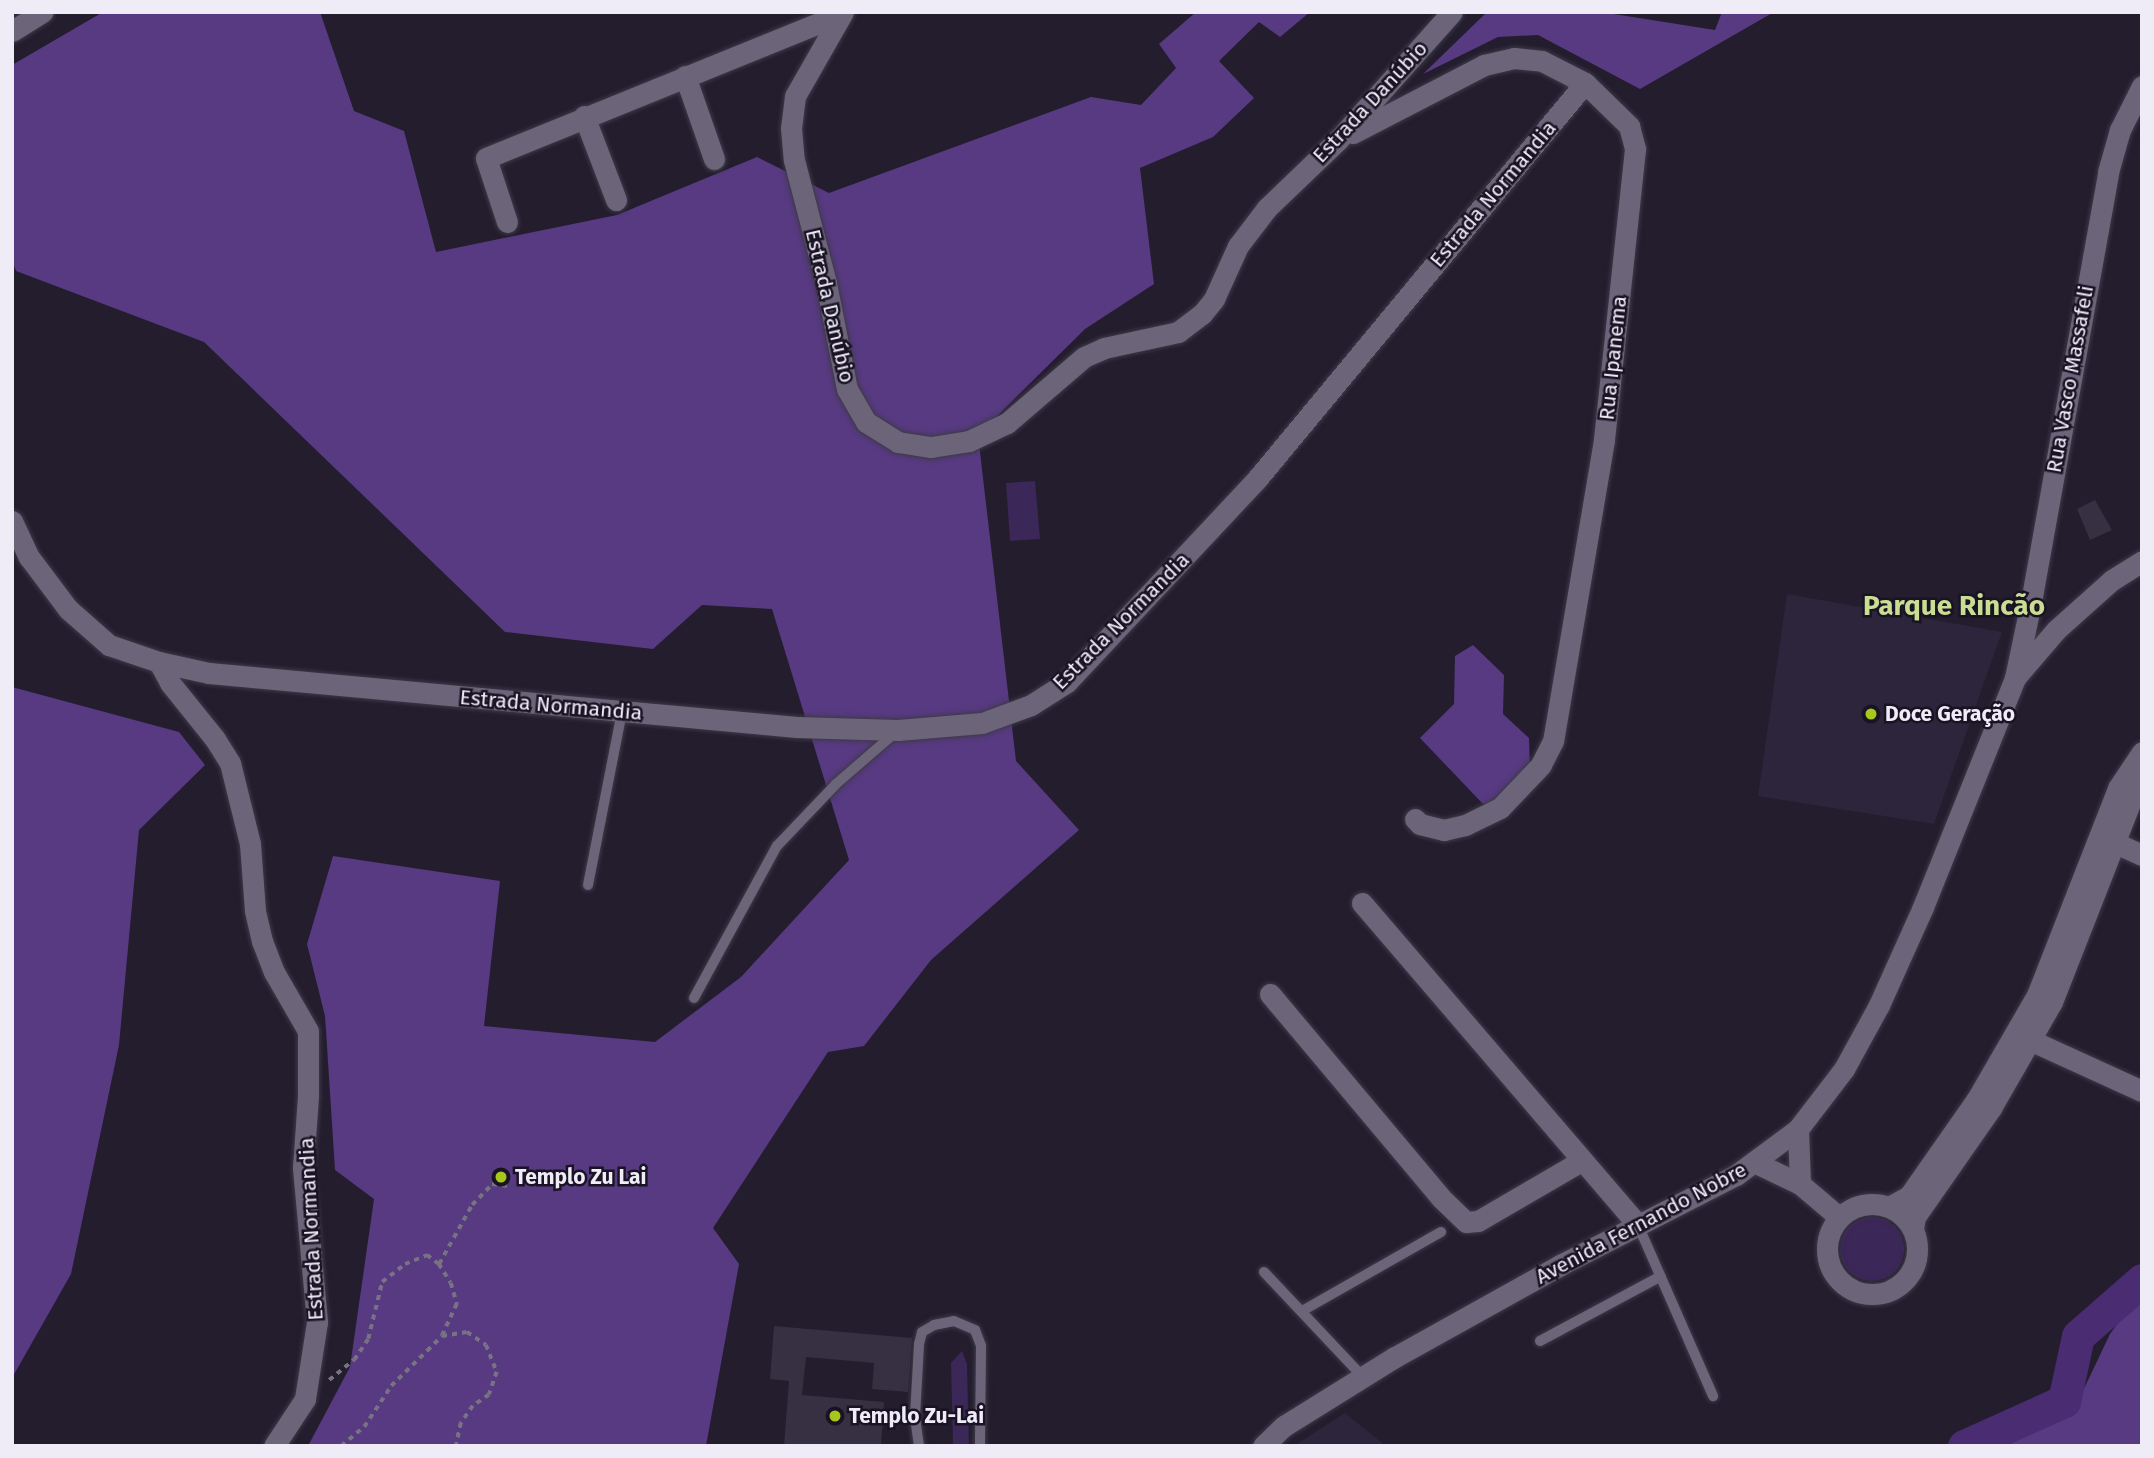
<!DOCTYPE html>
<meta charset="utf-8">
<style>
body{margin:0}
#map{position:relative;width:2154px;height:1458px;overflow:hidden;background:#231d2e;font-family:"Fira Sans",sans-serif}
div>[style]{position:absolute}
.built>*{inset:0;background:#2d253b}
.green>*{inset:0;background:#3b2758}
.round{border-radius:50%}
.forest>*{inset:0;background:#573a81}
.river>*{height:33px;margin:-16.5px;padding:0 16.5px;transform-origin:16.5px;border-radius:16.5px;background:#4a2c72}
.building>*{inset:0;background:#363042}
.path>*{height:3.5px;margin-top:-1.75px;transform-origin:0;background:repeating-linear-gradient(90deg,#787382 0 5px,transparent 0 10px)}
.roads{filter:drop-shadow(0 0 2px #3e3947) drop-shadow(0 0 2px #3e3947)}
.lane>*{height:10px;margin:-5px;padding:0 5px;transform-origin:5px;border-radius:5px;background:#6c657a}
.street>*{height:21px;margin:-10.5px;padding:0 10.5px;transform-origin:10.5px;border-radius:10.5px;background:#6c657a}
.street>.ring{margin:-10.5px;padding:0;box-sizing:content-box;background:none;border:21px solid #6c657a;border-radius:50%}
.secondary>*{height:21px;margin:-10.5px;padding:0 10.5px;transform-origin:10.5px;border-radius:10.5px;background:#6c657a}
.dots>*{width:19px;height:19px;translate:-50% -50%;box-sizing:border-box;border:4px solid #191324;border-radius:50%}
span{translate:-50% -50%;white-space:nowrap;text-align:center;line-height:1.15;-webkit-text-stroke:5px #191324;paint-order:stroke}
.street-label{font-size:21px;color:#efecf8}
.poi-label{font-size:21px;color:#efecf8;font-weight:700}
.left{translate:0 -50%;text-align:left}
.district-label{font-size:28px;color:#cade93;font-weight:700}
.frame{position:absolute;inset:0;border:14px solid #efecf8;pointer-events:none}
</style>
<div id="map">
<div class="built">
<i style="clip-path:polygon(1787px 594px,2002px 632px,1934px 824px,1758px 796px)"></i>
<i style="clip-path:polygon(1345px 1413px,1386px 1446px,1294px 1446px)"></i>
</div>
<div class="green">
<i style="clip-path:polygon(1035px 481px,1040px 539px,1010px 541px,1006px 483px)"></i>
<i class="round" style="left:1840px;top:1217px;width:64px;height:64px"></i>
<i style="clip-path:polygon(962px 1351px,967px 1364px,969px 1446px,953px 1446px,951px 1363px)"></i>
</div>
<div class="forest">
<i style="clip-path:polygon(103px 12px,320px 12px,354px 111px,404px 131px,436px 252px,617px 215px,757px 157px,829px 193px,1091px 97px,1141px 105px,1176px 68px,1159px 44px,1196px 12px,1310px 12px,1280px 37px,1259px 22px,1219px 61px,1254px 98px,1213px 137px,1140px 168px,1154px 284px,1085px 329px,978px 435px,1016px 761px,1079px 830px,931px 960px,864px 1046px,828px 1052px,713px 1228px,739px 1264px,706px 1446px,308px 1446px,350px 1367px,374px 1199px,335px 1170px,325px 1016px,307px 944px,333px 856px,500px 881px,484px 1026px,655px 1042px,741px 977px,849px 860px,772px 609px,702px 605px,653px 649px,505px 632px,204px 342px,16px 271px,12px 260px,12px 65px)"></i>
<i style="clip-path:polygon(1487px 12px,1601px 12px,1715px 30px,1722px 12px,1774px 12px,1640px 89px,1538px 35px,1498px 37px,1423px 74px)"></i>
<i style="clip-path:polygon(1473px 645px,1504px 675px,1503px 714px,1529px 738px,1530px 768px,1507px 803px,1483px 804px,1420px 738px,1454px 704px,1455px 656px)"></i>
<i style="clip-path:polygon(12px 687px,179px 732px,205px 765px,139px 830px,119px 1045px,71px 1274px,12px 1378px)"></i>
<i style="clip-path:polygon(2142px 1300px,2142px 1446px,2006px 1446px,2058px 1420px,2080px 1397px,2110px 1334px,2123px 1316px)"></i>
</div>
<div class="river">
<i style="left:1964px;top:1446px;width:110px;rotate:-24.2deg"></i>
<i style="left:2064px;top:1401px;width:66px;rotate:-77.8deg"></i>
<i style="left:2078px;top:1336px;width:85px;rotate:-41.2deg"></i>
</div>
<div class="building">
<i style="clip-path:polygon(2095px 500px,2112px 530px,2090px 540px,2077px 509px)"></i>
<i style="clip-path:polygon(774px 1326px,912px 1338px,908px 1392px,872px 1389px,874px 1363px,806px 1357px,802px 1395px,884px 1402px,881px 1446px,784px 1446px,789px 1381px,770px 1379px)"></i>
</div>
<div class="path">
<i style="left:439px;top:1264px;width:68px;rotate:-60.8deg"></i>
<i style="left:472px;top:1205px;width:29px;rotate:-46deg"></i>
<i style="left:492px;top:1184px;width:17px;rotate:7deg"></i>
<i style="left:329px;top:1380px;width:32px;rotate:-39deg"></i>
<i style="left:354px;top:1360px;width:25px;rotate:-56deg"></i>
<i style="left:368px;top:1339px;width:59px;rotate:-76.2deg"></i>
<i style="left:382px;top:1282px;width:29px;rotate:-38deg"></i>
<i style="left:405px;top:1264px;width:24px;rotate:-22deg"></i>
<i style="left:427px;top:1255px;width:15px;rotate:37deg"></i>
<i style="left:439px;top:1264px;width:22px;rotate:58deg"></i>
<i style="left:451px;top:1283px;width:22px;rotate:74deg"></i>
<i style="left:457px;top:1304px;width:35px;rotate:115deg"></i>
<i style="left:341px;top:1446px;width:30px;rotate:-40deg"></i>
<i style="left:364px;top:1427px;width:49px;rotate:-56.6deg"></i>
<i style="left:391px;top:1386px;width:71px;rotate:-44.4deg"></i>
<i style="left:442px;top:1336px;width:25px;rotate:-9deg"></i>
<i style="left:467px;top:1332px;width:23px;rotate:34deg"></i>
<i style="left:486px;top:1345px;width:29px;rotate:68deg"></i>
<i style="left:497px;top:1372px;width:24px;rotate:109deg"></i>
<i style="left:489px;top:1395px;width:19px;rotate:145deg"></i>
<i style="left:473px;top:1406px;width:21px;rotate:125deg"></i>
<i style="left:461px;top:1423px;width:24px;rotate:102deg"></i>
</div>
<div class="roads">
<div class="lane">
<i style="left:588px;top:885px;width:176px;rotate:-78.9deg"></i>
<i style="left:694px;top:998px;width:173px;rotate:-61.4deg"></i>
<i style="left:777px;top:846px;width:86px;rotate:-46.4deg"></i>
<i style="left:836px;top:784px;width:79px;rotate:-40.9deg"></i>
<i style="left:1638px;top:1225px;width:187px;rotate:66.3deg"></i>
<i style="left:1264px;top:1272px;width:144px;rotate:46.7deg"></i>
<i style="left:1302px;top:1311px;width:160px;rotate:-29.6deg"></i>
<i style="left:1540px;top:1341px;width:137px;rotate:-28.2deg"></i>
<i style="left:919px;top:1446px;width:30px;rotate:-98deg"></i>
<i style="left:915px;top:1416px;width:72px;rotate:-86.8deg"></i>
<i style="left:919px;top:1344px;width:12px;rotate:-76deg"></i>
<i style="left:922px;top:1332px;width:14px;rotate:-30deg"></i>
<i style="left:934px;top:1325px;width:20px;rotate:-11deg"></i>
<i style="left:954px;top:1321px;width:23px;rotate:23deg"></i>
<i style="left:975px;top:1330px;width:17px;rotate:69deg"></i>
<i style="left:981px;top:1346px;width:100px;rotate:90.6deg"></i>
</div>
<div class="street">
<i style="left:843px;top:12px;width:97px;rotate:119.7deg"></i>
<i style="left:795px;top:96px;width:32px;rotate:97deg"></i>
<i style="left:791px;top:128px;width:32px;rotate:85deg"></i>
<i style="left:794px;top:160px;width:127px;rotate:75.4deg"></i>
<i style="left:826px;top:283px;width:108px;rotate:78.8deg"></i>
<i style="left:847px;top:389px;width:38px;rotate:60deg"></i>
<i style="left:866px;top:422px;width:38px;rotate:32deg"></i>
<i style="left:898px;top:442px;width:33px;rotate:9deg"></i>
<i style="left:931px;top:447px;width:38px;rotate:-9deg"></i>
<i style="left:969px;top:441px;width:42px;rotate:-25.3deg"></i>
<i style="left:1007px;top:423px;width:101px;rotate:-40.6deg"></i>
<i style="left:1084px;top:357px;width:22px;rotate:-24deg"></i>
<i style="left:1104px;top:348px;width:76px;rotate:-12.2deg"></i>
<i style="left:1178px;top:332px;width:30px;rotate:-37deg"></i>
<i style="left:1202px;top:314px;width:19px;rotate:-51deg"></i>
<i style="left:1214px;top:299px;width:58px;rotate:-65.6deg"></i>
<i style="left:1238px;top:246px;width:48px;rotate:-52.7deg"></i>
<i style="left:1267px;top:208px;width:98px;rotate:-43.8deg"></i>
<i style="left:1338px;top:140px;width:171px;rotate:-48.3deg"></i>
<i style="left:685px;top:76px;width:88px;rotate:70.7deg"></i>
<i style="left:584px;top:116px;width:90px;rotate:69.1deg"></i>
<i style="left:1353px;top:133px;width:148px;rotate:-27.4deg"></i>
<i style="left:1484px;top:65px;width:31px;rotate:-13deg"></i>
<i style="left:1514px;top:58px;width:28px;rotate:6deg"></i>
<i style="left:1542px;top:61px;width:48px;rotate:27.1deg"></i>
<i style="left:1585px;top:83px;width:62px;rotate:44.3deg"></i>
<i style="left:1629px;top:126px;width:24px;rotate:75deg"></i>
<i style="left:1635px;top:149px;width:293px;rotate:96.1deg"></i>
<i style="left:1604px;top:440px;width:305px;rotate:99.6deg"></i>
<i style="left:1553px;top:741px;width:27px;rotate:117deg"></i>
<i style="left:1541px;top:765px;width:59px;rotate:133.6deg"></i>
<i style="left:1500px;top:808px;width:39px;rotate:154deg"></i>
<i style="left:1465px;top:825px;width:22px;rotate:167deg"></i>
<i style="left:1444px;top:830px;width:25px;rotate:-166deg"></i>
<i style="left:1420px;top:824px;width:7px;rotate:-135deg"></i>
<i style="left:507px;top:222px;width:67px;rotate:-108.2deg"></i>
<i style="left:486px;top:158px;width:383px;rotate:-22.1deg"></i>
<i style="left:159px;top:662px;width:51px;rotate:12.4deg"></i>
<i style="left:209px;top:673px;width:590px;rotate:5.25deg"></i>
<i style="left:797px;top:727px;width:101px;rotate:1.7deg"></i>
<i style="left:898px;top:730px;width:84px;rotate:-4.8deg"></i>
<i style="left:982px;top:723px;width:52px;rotate:-20.2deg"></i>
<i style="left:1031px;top:705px;width:43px;rotate:-32.6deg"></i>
<i style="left:1067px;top:682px;width:278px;rotate:-46.9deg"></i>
<i style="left:1257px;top:479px;width:514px;rotate:-50.37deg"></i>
<i style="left:2015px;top:678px;width:78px;rotate:-78.1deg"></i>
<i style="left:2031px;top:602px;width:437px;rotate:-79.8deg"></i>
<i style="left:2108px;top:172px;width:44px;rotate:-74.1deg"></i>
<i style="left:2120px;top:130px;width:49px;rotate:-63.4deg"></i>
<i style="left:2102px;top:837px;width:44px;rotate:24.2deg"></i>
<i style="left:1362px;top:903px;width:424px;rotate:49.4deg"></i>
<i style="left:1270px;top:994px;width:266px;rotate:50deg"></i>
<i style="left:1441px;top:1198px;width:35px;rotate:44deg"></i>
<i style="left:1466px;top:1222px;width:12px;rotate:-5deg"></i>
<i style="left:1478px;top:1221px;width:119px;rotate:-30.2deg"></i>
<i style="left:2019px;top:1035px;width:135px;rotate:24.5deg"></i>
<i style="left:1798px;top:1129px;width:55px;rotate:87.9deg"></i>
<i style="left:1754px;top:1162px;width:51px;rotate:25.6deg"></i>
<i style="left:1800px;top:1184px;width:51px;rotate:40.2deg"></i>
<i class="ring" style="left:1827px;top:1204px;width:69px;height:69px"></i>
<i style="left:1889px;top:1207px;width:23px;rotate:-29deg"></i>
<i style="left:1909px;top:1196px;width:118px;rotate:-55deg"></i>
<i style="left:1977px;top:1099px;width:120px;rotate:-60deg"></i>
<i style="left:2037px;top:995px;width:222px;rotate:-68.6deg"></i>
<i style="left:2118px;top:788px;width:43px;rotate:-56.3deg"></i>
<i style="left:1913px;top:1229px;width:12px;rotate:-81deg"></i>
<i style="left:1915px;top:1217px;width:133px;rotate:-55.1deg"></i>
<i style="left:1991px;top:1108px;width:122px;rotate:-60.1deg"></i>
<i style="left:2052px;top:1002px;width:222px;rotate:-68.6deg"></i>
<i style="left:2133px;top:795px;width:17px;rotate:-57deg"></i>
</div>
<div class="secondary">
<i style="left:12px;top:31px;width:36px;rotate:-32deg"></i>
<i style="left:12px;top:521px;width:40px;rotate:65deg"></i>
<i style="left:29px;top:557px;width:65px;rotate:53.1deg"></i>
<i style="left:68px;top:609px;width:55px;rotate:41.3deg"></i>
<i style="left:109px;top:645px;width:53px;rotate:18.8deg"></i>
<i style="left:159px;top:662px;width:24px;rotate:62deg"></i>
<i style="left:170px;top:683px;width:72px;rotate:51.2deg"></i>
<i style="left:215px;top:739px;width:28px;rotate:58deg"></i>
<i style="left:230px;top:763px;width:83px;rotate:76.1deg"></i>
<i style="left:250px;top:844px;width:67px;rotate:85.7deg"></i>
<i style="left:255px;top:911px;width:31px;rotate:77deg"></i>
<i style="left:262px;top:941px;width:33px;rotate:69deg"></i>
<i style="left:274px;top:972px;width:68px;rotate:60deg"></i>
<i style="left:308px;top:1031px;width:65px;rotate:90deg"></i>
<i style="left:308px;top:1096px;width:72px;rotate:94deg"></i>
<i style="left:303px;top:1168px;width:155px;rotate:84.8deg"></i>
<i style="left:317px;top:1322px;width:78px;rotate:98.9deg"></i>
<i style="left:305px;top:1399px;width:56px;rotate:123.4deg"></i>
<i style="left:1263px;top:1446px;width:29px;rotate:-44deg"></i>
<i style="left:1284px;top:1426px;width:131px;rotate:-31.9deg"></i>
<i style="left:1395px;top:1357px;width:189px;rotate:-29.1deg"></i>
<i style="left:1560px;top:1265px;width:198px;rotate:-27.1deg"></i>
<i style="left:1736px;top:1175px;width:77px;rotate:-36.6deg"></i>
<i style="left:1798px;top:1129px;width:76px;rotate:-52.5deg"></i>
<i style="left:1844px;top:1069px;width:73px;rotate:-61.3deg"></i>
<i style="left:1879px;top:1005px;width:107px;rotate:-65.8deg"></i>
<i style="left:1923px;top:907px;width:247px;rotate:-68.1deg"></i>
<i style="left:2015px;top:678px;width:63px;rotate:-49.5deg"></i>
<i style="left:2056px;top:630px;width:75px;rotate:-41.8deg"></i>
<i style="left:2112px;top:580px;width:36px;rotate:-32deg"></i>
</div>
</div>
<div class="dots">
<i style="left:1871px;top:714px;background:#a8c71c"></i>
<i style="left:501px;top:1177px;background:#a8c71c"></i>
<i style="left:835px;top:1416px;background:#a8c71c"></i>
</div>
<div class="street-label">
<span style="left:1370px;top:102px;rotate:-47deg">Estrada Danúbio</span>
<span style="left:1493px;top:194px;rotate:-50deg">Estrada Normandia</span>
<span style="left:830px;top:306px;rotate:77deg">Estrada Danúbio</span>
<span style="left:1613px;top:358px;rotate:-84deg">Rua Ipanema</span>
<span style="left:2070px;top:379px;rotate:-80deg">Rua Vasco Massafeli</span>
<span style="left:1121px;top:621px;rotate:-45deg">Estrada Normandia</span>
<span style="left:551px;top:705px;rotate:5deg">Estrada Normandia</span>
<span style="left:1641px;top:1223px;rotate:-28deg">Avenida Fernando Nobre</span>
<span style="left:311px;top:1229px;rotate:-93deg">Estrada Normandia</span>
</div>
<div class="poi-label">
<span class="left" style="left:1885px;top:714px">Doce Geração</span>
<span class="left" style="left:515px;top:1177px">Templo Zu Lai</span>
<span class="left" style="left:849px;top:1416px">Templo Zu-Lai</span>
</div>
<div class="district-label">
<span style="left:1954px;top:606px">Parque Rincão</span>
</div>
<div class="frame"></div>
</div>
